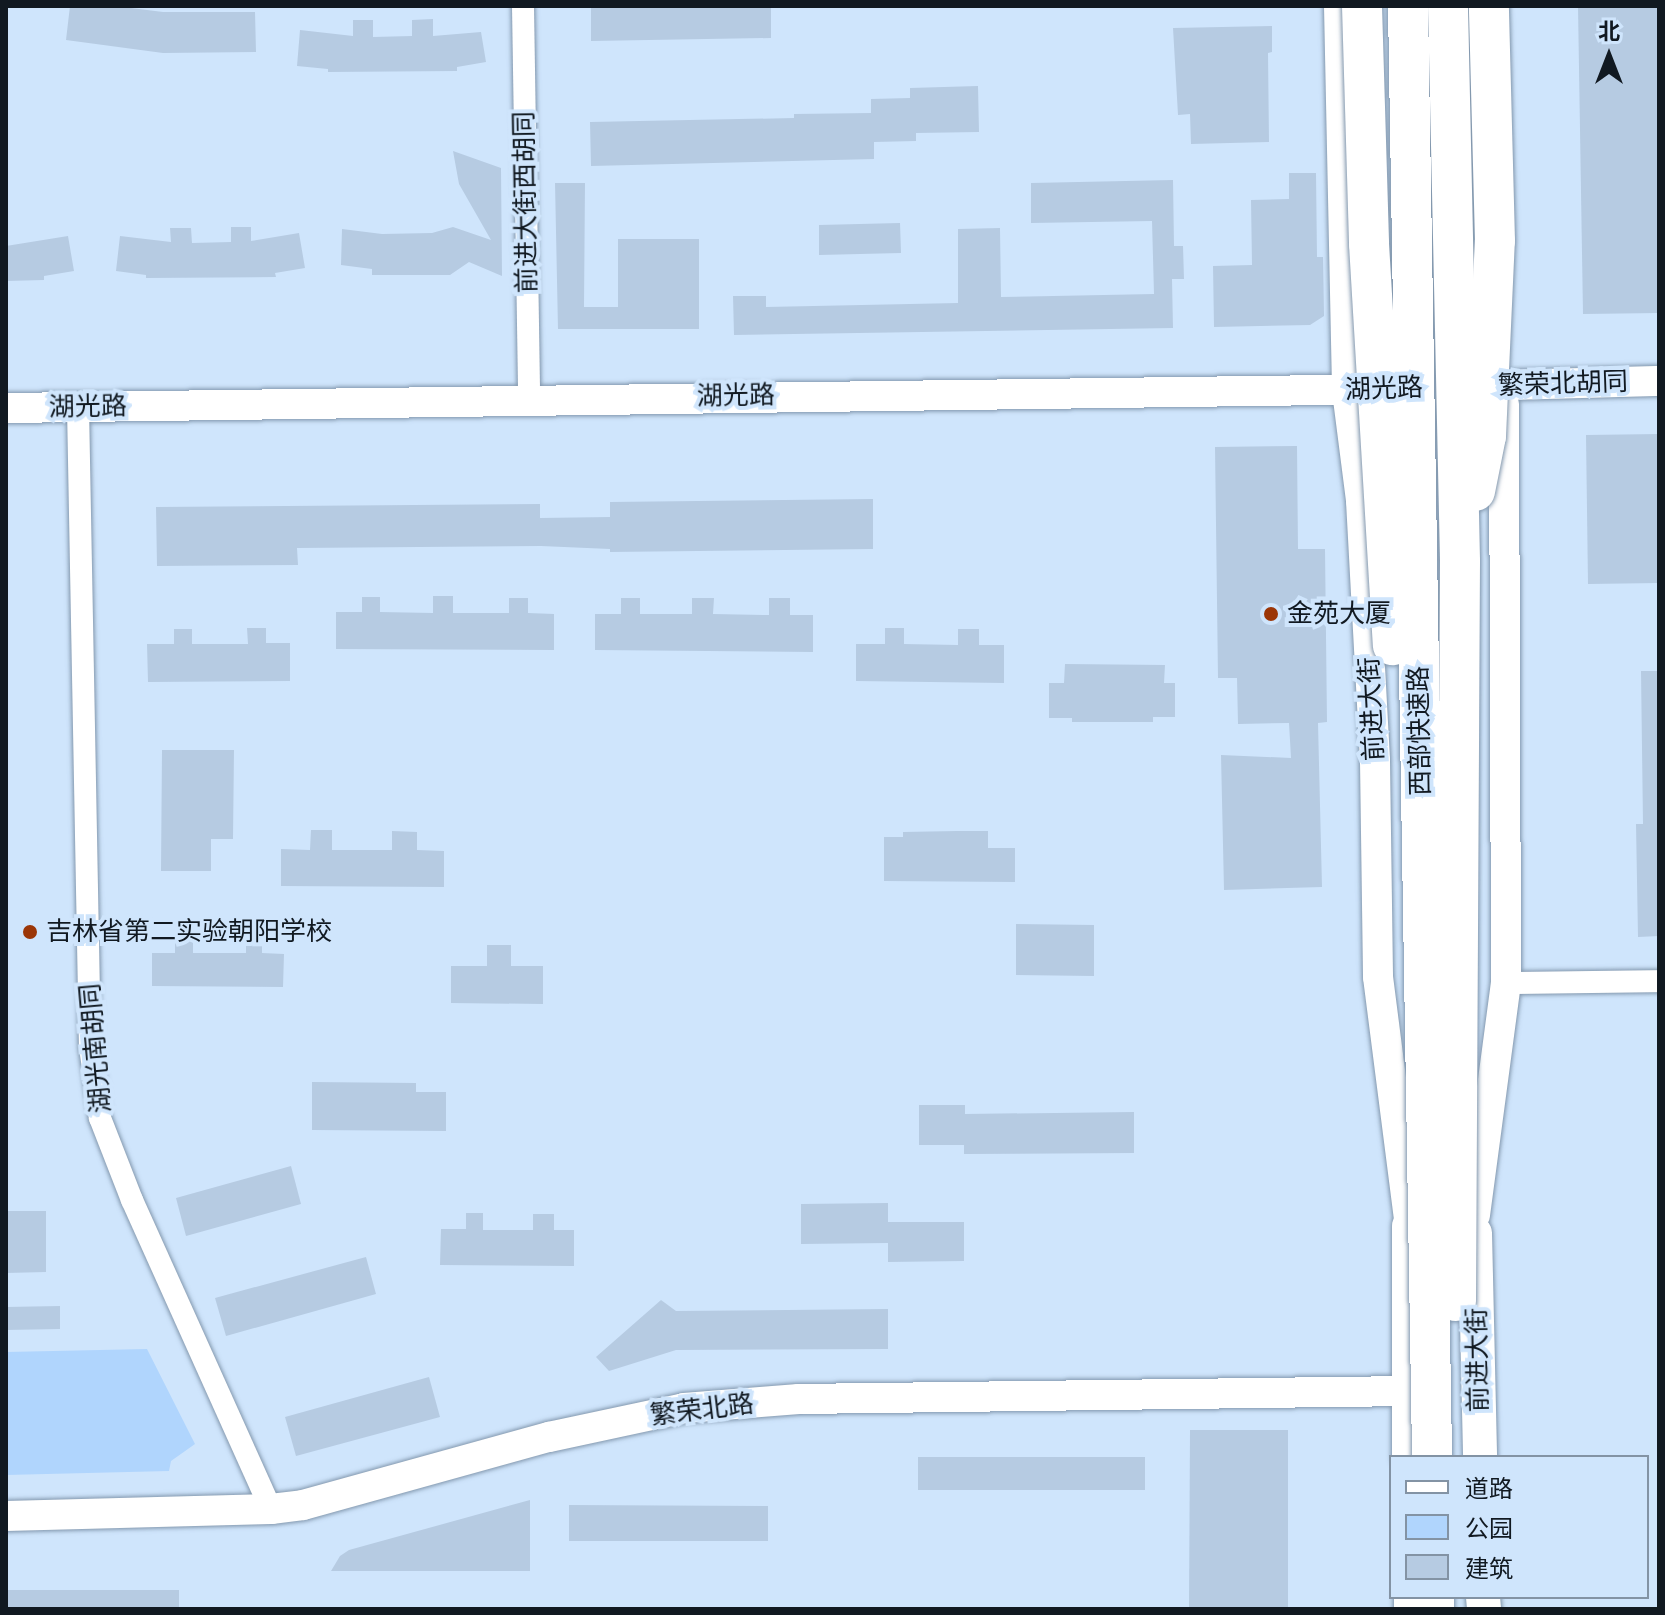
<!DOCTYPE html>
<meta charset="utf-8">
<style>
body{margin:0}
#map{position:relative;width:1665px;height:1615px;overflow:hidden;background:#cfe5fc;font-family:Poppins,"Noto Sans SC",sans-serif}
div>[style]{position:absolute}
.green>*{inset:0;background:#b0d5fd}
.building>*{inset:0;background:#b6cbe2}
.roads{filter:drop-shadow(0 0 2px #8398ae) drop-shadow(0 0 2px #8398ae)}
.street>*{height:22px;margin:-11px;padding:0 11px;transform-origin:11px;border-radius:11px;background:#fff}
.secondary>*{height:30px;margin:-15px;padding:0 15px;transform-origin:15px;border-radius:15px;background:#fff}
.primary>*{height:34px;margin:-17px;padding:0 17px;transform-origin:17px;border-radius:17px;background:#fff}
.highway>*{height:40px;margin:-20px;padding:0 20px;transform-origin:20px;border-radius:20px;background:#fff}
.bridges{filter:drop-shadow(0 0 2px #8398ae) drop-shadow(0 0 2px #8398ae)}
.highway-bridge>*{height:40px;margin:-20px;padding:0 20px;transform-origin:20px;border-radius:20px;background:#fff}
.dots>*{width:22px;height:22px;translate:-50% -50%;box-sizing:border-box;border:4px solid #cfe5fc;border-radius:50%}
span{translate:-50% -50%;white-space:nowrap;text-align:center;line-height:1.15;-webkit-text-stroke:8px #cfe5fc;paint-order:stroke}
.street-label{font-size:26px;color:#111921}
.poi-label{font-size:26px;color:#111921}
.left{translate:0 -50%;text-align:left}
.frame{position:absolute;inset:0;border:8px solid #111921;pointer-events:none}
.legend{position:absolute;left:1389px;top:1455px;width:260px;height:144px;box-sizing:border-box;background:#cfe5fc;border:2px solid #8393a4;margin:0;padding:10px 14px;list-style:none;font-size:24px;color:#111921}
.legend li{display:flex;align-items:center;gap:16px;height:40px}
.legend b{width:40px;border:2px solid #8393a4}
.north{position:absolute;left:1569px;top:16px;width:80px;height:80px;-webkit-text-stroke:6px #cfe5fc;paint-order:stroke;rotate:0deg;font-size:22px;font-weight:700;line-height:32px;text-align:center;color:#111921}
.north::after{content:'';display:block;margin:auto;width:28px;height:36px;background:#111921;clip-path:polygon(50% 0,100% 100%,50% 72%,0 100%)}
</style>
<div id="map">
<div class="green">
<i style="clip-path:polygon(147px 1349px,195px 1444px,171px 1461px,169px 1471px,6px 1475px,6px 1352px)"></i>
</div>
<div class="building">
<i style="clip-path:polygon(70px 6px,115px 6px,163px 12px,255px 12px,256px 52px,163px 53px,66px 40px)"></i>
<i style="clip-path:polygon(591px 6px,771px 6px,771px 38px,591px 41px)"></i>
<i style="clip-path:polygon(1578px 6px,1659px 6px,1659px 313px,1583px 314px)"></i>
<i style="clip-path:polygon(433px 19px,433px 36px,481px 32px,486px 62px,457px 67px,457px 71px,328px 72px,328px 69px,297px 66px,300px 30px,353px 36px,353px 20px,373px 20px,373px 37px,412px 36px,412px 20px)"></i>
<i style="clip-path:polygon(1272px 26px,1272px 52px,1268px 53px,1269px 142px,1191px 144px,1190px 114px,1178px 115px,1173px 28px)"></i>
<i style="clip-path:polygon(978px 86px,979px 132px,916px 133px,916px 141px,874px 142px,874px 159px,591px 166px,590px 122px,794px 118px,794px 114px,871px 113px,871px 99px,910px 98px,910px 88px)"></i>
<i style="clip-path:polygon(453px 151px,501px 168px,502px 276px,469px 262px,450px 275px,372px 275px,372px 269px,341px 265px,342px 229px,382px 234px,432px 233px,453px 227px,491px 240px,459px 184px)"></i>
<i style="clip-path:polygon(1289px 173px,1316px 173px,1317px 257px,1323px 257px,1324px 316px,1310px 325px,1214px 327px,1213px 266px,1252px 265px,1251px 200px,1289px 199px)"></i>
<i style="clip-path:polygon(1173px 180px,1174px 246px,1183px 246px,1184px 279px,1172px 279px,1173px 328px,734px 335px,733px 296px,766px 296px,766px 307px,958px 303px,958px 229px,1000px 228px,1001px 297px,1154px 294px,1152px 221px,1031px 223px,1031px 183px)"></i>
<i style="clip-path:polygon(555px 183px,585px 183px,584px 307px,618px 307px,618px 239px,699px 239px,699px 329px,558px 329px)"></i>
<i style="clip-path:polygon(900px 223px,901px 253px,819px 255px,819px 225px)"></i>
<i style="clip-path:polygon(231px 227px,251px 227px,251px 241px,299px 233px,305px 268px,275px 273px,276px 277px,146px 278px,146px 275px,116px 271px,120px 236px,171px 242px,170px 228px,191px 228px,192px 243px,231px 242px)"></i>
<i style="clip-path:polygon(68px 236px,74px 271px,44px 276px,44px 280px,6px 281px,6px 246px)"></i>
<i style="clip-path:polygon(1659px 434px,1659px 583px,1588px 584px,1586px 435px)"></i>
<i style="clip-path:polygon(1297px 446px,1298px 549px,1325px 549px,1327px 722px,1318px 723px,1322px 887px,1224px 890px,1221px 755px,1291px 758px,1289px 723px,1238px 724px,1237px 678px,1218px 678px,1215px 447px)"></i>
<i style="clip-path:polygon(873px 499px,873px 549px,610px 552px,610px 549px,541px 546px,297px 548px,298px 565px,157px 566px,156px 507px,540px 504px,540px 518px,610px 517px,610px 502px)"></i>
<i style="clip-path:polygon(433px 596px,453px 596px,453px 613px,509px 613px,509px 598px,528px 598px,528px 613px,554px 614px,554px 650px,336px 649px,336px 612px,362px 612px,362px 597px,380px 597px,380px 612px,433px 613px)"></i>
<i style="clip-path:polygon(621px 598px,640px 598px,640px 614px,692px 614px,692px 598px,714px 598px,713px 614px,769px 615px,769px 598px,790px 598px,790px 615px,813px 615px,813px 652px,595px 650px,595px 614px,621px 614px)"></i>
<i style="clip-path:polygon(247px 628px,266px 628px,266px 643px,290px 643px,290px 681px,148px 682px,147px 644px,174px 644px,174px 629px,192px 629px,192px 644px,248px 644px)"></i>
<i style="clip-path:polygon(885px 628px,904px 628px,904px 644px,958px 645px,958px 629px,979px 629px,979px 645px,1004px 645px,1004px 683px,856px 681px,856px 644px,885px 644px)"></i>
<i style="clip-path:polygon(1065px 664px,1165px 665px,1164px 683px,1175px 683px,1175px 717px,1153px 717px,1153px 722px,1072px 722px,1072px 718px,1049px 718px,1049px 683px,1064px 683px)"></i>
<i style="clip-path:polygon(1641px 671px,1659px 671px,1659px 936px,1638px 937px,1636px 824px,1643px 824px)"></i>
<i style="clip-path:polygon(162px 750px,234px 750px,233px 839px,211px 839px,211px 871px,161px 871px)"></i>
<i style="clip-path:polygon(311px 830px,332px 830px,332px 850px,392px 850px,392px 831px,417px 832px,417px 850px,444px 851px,444px 887px,281px 886px,281px 849px,310px 850px)"></i>
<i style="clip-path:polygon(957px 831px,988px 831px,988px 848px,1015px 848px,1015px 882px,884px 881px,884px 837px,903px 837px,903px 832px)"></i>
<i style="clip-path:polygon(1016px 924px,1094px 925px,1094px 976px,1016px 975px)"></i>
<i style="clip-path:polygon(246px 935px,262px 935px,262px 953px,284px 954px,283px 987px,152px 986px,152px 953px,175px 953px,175px 937px,193px 937px,193px 953px,246px 953px)"></i>
<i style="clip-path:polygon(487px 945px,511px 945px,511px 966px,543px 966px,543px 1004px,451px 1003px,451px 966px,487px 966px)"></i>
<i style="clip-path:polygon(312px 1082px,416px 1083px,416px 1092px,446px 1092px,446px 1131px,312px 1130px)"></i>
<i style="clip-path:polygon(919px 1105px,965px 1105px,965px 1114px,1134px 1112px,1134px 1153px,964px 1154px,964px 1145px,919px 1145px)"></i>
<i style="clip-path:polygon(291px 1166px,301px 1204px,186px 1236px,176px 1198px)"></i>
<i style="clip-path:polygon(888px 1203px,888px 1222px,964px 1222px,964px 1261px,888px 1262px,888px 1243px,801px 1244px,801px 1204px)"></i>
<i style="clip-path:polygon(6px 1211px,46px 1211px,46px 1272px,6px 1273px)"></i>
<i style="clip-path:polygon(466px 1213px,483px 1213px,483px 1230px,533px 1230px,533px 1214px,554px 1214px,554px 1230px,574px 1230px,574px 1266px,440px 1265px,441px 1229px,466px 1229px)"></i>
<i style="clip-path:polygon(366px 1257px,376px 1294px,226px 1336px,215px 1298px)"></i>
<i style="clip-path:polygon(661px 1300px,676px 1311px,888px 1309px,888px 1349px,676px 1350px,609px 1371px,596px 1357px)"></i>
<i style="clip-path:polygon(60px 1306px,60px 1329px,6px 1330px,6px 1307px)"></i>
<i style="clip-path:polygon(429px 1377px,440px 1417px,296px 1456px,285px 1417px)"></i>
<i style="clip-path:polygon(1190px 1430px,1288px 1430px,1288px 1609px,1189px 1609px)"></i>
<i style="clip-path:polygon(918px 1457px,1145px 1457px,1145px 1490px,918px 1490px)"></i>
<i style="clip-path:polygon(530px 1500px,530px 1571px,331px 1571px,340px 1556px,349px 1550px)"></i>
<i style="clip-path:polygon(569px 1505px,768px 1506px,768px 1541px,569px 1541px)"></i>
<i style="clip-path:polygon(6px 1590px,179px 1590px,179px 1609px,6px 1609px)"></i>
</div>
<div class="roads">
<div class="street">
<i style="left:523px;top:6px;width:393px;rotate:89.1deg"></i>
<i style="left:78px;top:407px;width:640px;rotate:88.93deg"></i>
<i style="left:90px;top:1047px;width:72px;rotate:82deg"></i>
<i style="left:100px;top:1118px;width:88px;rotate:68.7deg"></i>
<i style="left:132px;top:1200px;width:339px;rotate:65.8deg"></i>
<i style="left:1506px;top:983px;width:153px;rotate:-0.7deg"></i>
</div>
<div class="secondary">
<i style="left:1339px;top:6px;width:385px;rotate:88.8deg"></i>
<i style="left:1347px;top:391px;width:111px;rotate:82.7deg"></i>
<i style="left:1361px;top:501px;width:260px;rotate:86.9deg"></i>
<i style="left:1375px;top:761px;width:216px;rotate:89.2deg"></i>
<i style="left:1378px;top:977px;width:244px;rotate:82.7deg"></i>
<i style="left:1468px;top:386px;width:191px;rotate:-1.5deg"></i>
<i style="left:6px;top:408px;width:1390px;rotate:-0.78deg"></i>
<i style="left:1475px;top:1215px;width:234px;rotate:-82.4deg"></i>
<i style="left:1506px;top:983px;width:579px;rotate:-90.2deg"></i>
<i style="left:6px;top:1516px;width:265px;rotate:-1.5deg"></i>
<i style="left:271px;top:1509px;width:32px;rotate:-7deg"></i>
<i style="left:303px;top:1505px;width:255px;rotate:-15.5deg"></i>
<i style="left:549px;top:1437px;width:138px;rotate:-12.1deg"></i>
<i style="left:684px;top:1408px;width:115px;rotate:-4.5deg"></i>
<i style="left:799px;top:1399px;width:610px;rotate:-0.75deg"></i>
</div>
<div class="primary">
<i style="left:1409px;top:1226px;width:231px;rotate:90deg"></i>
<i style="left:1475px;top:1233px;width:224px;rotate:88.7deg"></i>
<i style="left:1411px;top:1597px;width:12px;rotate:90deg"></i>
<i style="left:1483px;top:1597px;width:12px;rotate:85deg"></i>
</div>
<div class="highway">
<i style="left:1434px;top:1597px;width:12px;rotate:90deg"></i>
</div>
</div>
<div class="bridges">
<div class="highway-bridge">
<i style="left:1362px;top:6px;width:238px;rotate:88.3deg"></i>
<i style="left:1369px;top:244px;width:402px;rotate:86.6deg"></i>
<i style="left:1408px;top:6px;width:1451px;rotate:89.05deg"></i>
<i style="left:1448px;top:6px;width:556px;rotate:88.76deg"></i>
<i style="left:1460px;top:562px;width:739px;rotate:90.31deg"></i>
<i style="left:1475px;top:491px;width:56px;rotate:-78.7deg"></i>
<i style="left:1486px;top:436px;width:195px;rotate:-87.4deg"></i>
<i style="left:1495px;top:241px;width:235px;rotate:-91.5deg"></i>
</div>
</div>
<div class="dots">
<i style="left:1271px;top:614px;background:#9b3607"></i>
<i style="left:30px;top:932px;background:#9b3607"></i>
</div>
<div class="street-label">
<span style="left:526px;top:202px;rotate:-91deg">前进大街西胡同</span>
<span style="left:1563px;top:384px;rotate:-2deg">繁荣北胡同</span>
<span style="left:1384px;top:389px;rotate:-2deg">湖光路</span>
<span style="left:736px;top:396px;rotate:-1deg">湖光路</span>
<span style="left:88px;top:407px;rotate:-1deg">湖光路</span>
<span style="left:1372px;top:709px;rotate:-93deg">前进大街</span>
<span style="left:1420px;top:731px;rotate:-91deg">西部快速路</span>
<span style="left:96px;top:1048px;rotate:-95deg">湖光南胡同</span>
<span style="left:1478px;top:1360px;rotate:-91deg">前进大街</span>
<span style="left:702px;top:1410px;rotate:-7deg">繁荣北路</span>
</div>
<div class="poi-label">
<span class="left" style="left:1287px;top:614px">金苑大厦</span>
<span class="left" style="left:46px;top:932px">吉林省第二实验朝阳学校</span>
</div>
<div class="frame"></div>
<ul class="legend">
<li><b style="height:10px;background:#fff"></b>道路</li>
<li><b style="height:22px;background:#b0d5fd"></b>公园</li>
<li><b style="height:22px;background:#b6cbe2"></b>建筑</li>
</ul>
<div class="north">北</div>
</div>
